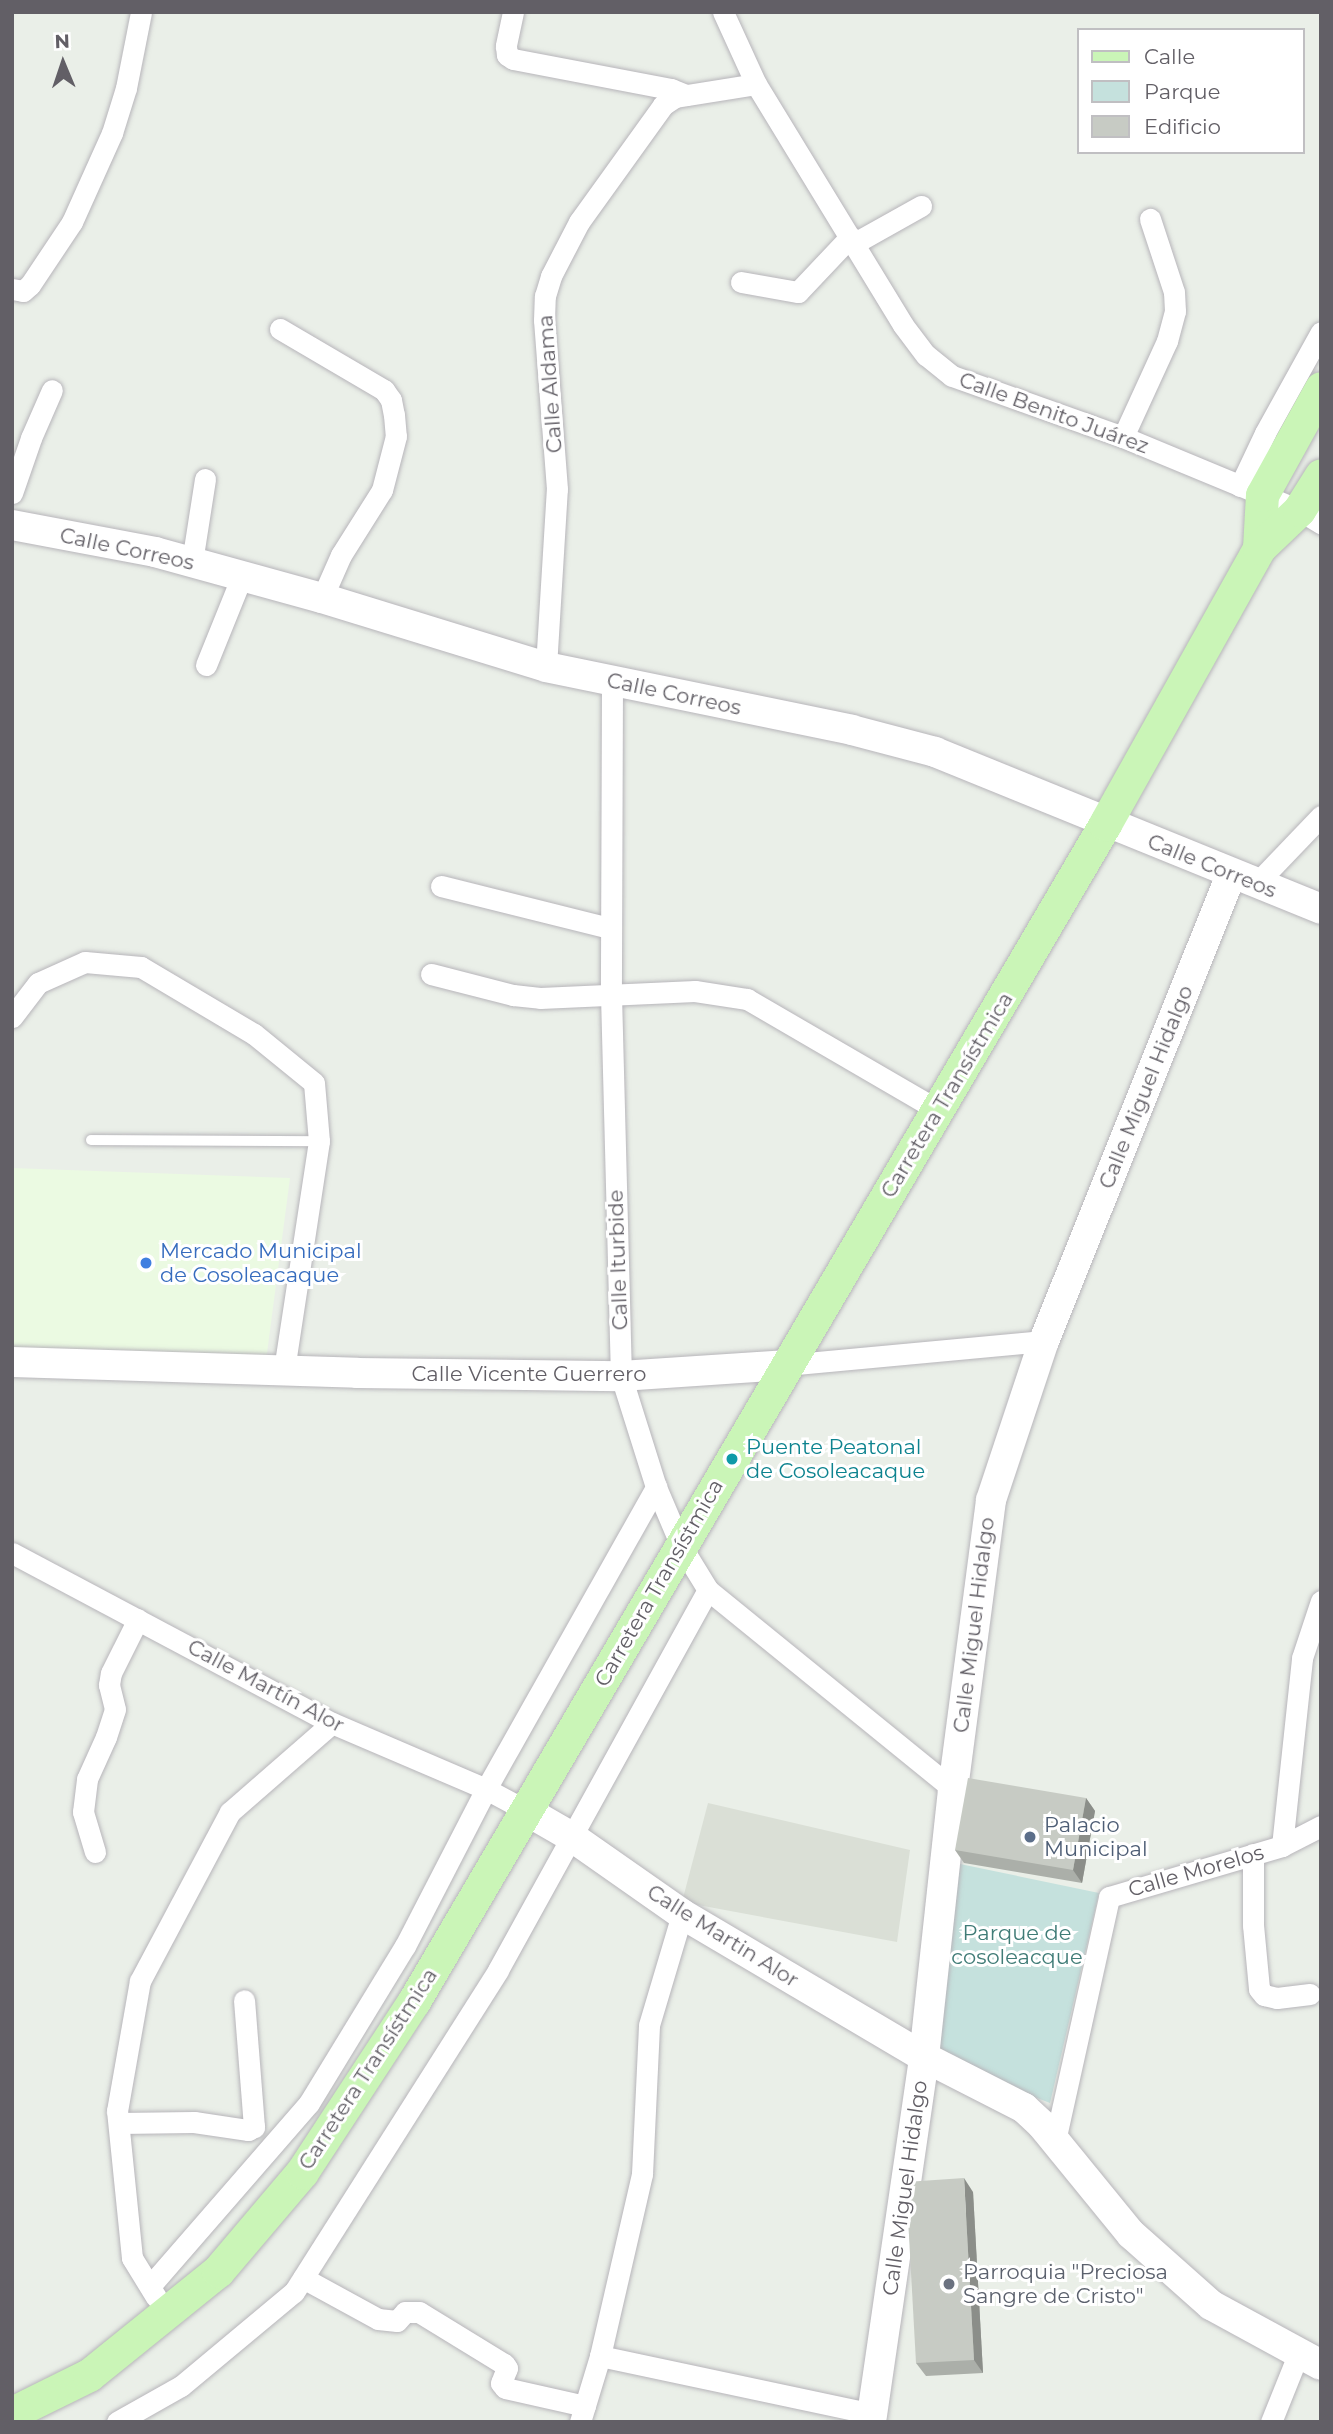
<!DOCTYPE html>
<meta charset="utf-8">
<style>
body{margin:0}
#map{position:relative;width:1333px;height:2434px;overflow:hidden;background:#eaefe8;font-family:Montserrat,sans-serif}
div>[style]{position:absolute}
.commercial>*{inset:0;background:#ebfae2}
.education>*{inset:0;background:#dadfd6}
.green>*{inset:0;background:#c5e1dd}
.roads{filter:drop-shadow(0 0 2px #b7b5ba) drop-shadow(0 0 2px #b7b5ba)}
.lane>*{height:10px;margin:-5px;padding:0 5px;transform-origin:5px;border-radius:5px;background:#fff}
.street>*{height:21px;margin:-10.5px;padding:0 10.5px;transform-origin:10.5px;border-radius:10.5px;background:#fff}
.secondary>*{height:30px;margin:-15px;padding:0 15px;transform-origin:15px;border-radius:15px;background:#fff}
.primary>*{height:33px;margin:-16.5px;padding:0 16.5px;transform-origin:16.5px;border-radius:16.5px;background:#caf5b7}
.wall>*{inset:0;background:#abafa9}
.shaded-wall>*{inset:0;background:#8b8e89}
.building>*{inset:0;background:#c7cbc4}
.dots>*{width:19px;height:19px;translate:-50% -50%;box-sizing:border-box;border:4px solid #fff;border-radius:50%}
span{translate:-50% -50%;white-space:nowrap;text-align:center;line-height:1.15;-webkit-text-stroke:6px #fff;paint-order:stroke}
.street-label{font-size:21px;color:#625f66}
.shop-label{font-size:21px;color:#366cbe}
.left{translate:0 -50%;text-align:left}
.culture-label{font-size:21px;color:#0d838f}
.service-label{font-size:21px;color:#4e5e75}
.park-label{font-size:21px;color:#407c77}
.worship-label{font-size:21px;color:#5b616d}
.frame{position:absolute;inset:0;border:14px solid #625f66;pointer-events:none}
.legend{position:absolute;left:1077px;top:28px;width:228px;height:126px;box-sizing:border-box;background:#fff;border:2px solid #c0bfc2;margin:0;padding:9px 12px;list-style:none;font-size:21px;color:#625f66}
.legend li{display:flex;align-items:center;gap:14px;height:35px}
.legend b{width:35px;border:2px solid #c0bfc2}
.north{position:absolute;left:28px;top:28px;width:70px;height:70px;-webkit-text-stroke:5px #fff;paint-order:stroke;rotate:358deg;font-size:19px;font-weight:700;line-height:28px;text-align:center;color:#625f66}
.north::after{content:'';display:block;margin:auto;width:24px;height:32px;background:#625f66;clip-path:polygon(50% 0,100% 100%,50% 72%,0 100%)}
</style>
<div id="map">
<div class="commercial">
<i style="clip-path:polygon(12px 1168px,290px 1178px,266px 1361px,12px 1347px)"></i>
</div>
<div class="education">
<i style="clip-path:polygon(708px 1803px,910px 1850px,897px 1942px,682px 1902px)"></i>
</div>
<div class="green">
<i style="clip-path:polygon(960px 1864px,1099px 1893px,1050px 2103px,934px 2058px)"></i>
</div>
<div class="roads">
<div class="lane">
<i style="left:91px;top:1140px;width:228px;rotate:0.3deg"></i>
</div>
<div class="street">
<i style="left:513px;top:12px;width:35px;rotate:102deg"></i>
<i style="left:506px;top:46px;width:9px;rotate:84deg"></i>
<i style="left:507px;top:55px;width:7px;rotate:34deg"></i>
<i style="left:513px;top:59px;width:161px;rotate:10.8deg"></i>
<i style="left:671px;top:89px;width:16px;rotate:22deg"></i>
<i style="left:723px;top:12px;width:79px;rotate:65.4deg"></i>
<i style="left:756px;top:84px;width:282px;rotate:58.6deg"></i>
<i style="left:903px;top:325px;width:38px;rotate:53deg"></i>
<i style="left:926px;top:355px;width:33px;rotate:39deg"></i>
<i style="left:952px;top:376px;width:182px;rotate:19.6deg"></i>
<i style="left:1123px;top:437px;width:191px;rotate:22.5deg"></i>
<i style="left:1299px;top:510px;width:26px;rotate:31deg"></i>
<i style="left:853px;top:244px;width:78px;rotate:-29.2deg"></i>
<i style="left:741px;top:282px;width:58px;rotate:10deg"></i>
<i style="left:798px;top:292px;width:76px;rotate:-46.6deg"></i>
<i style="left:12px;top:289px;width:11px;rotate:10deg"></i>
<i style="left:23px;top:291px;width:9px;rotate:-41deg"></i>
<i style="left:30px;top:285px;width:76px;rotate:-56.3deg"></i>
<i style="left:72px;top:222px;width:98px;rotate:-65.8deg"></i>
<i style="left:112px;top:133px;width:47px;rotate:-72.7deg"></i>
<i style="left:126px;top:88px;width:77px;rotate:-78.8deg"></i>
<i style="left:280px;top:329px;width:121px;rotate:30.4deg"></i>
<i style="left:384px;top:390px;width:12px;rotate:55deg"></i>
<i style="left:391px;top:400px;width:15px;rotate:79deg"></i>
<i style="left:394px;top:415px;width:21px;rotate:85deg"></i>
<i style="left:396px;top:436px;width:56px;rotate:104.5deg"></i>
<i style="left:382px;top:490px;width:77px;rotate:122.2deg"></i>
<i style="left:341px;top:555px;width:47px;rotate:113.8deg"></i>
<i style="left:1123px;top:437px;width:106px;rotate:-65.4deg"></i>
<i style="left:1167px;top:341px;width:31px;rotate:-75deg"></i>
<i style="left:1175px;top:311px;width:19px;rotate:-93deg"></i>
<i style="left:1174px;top:292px;width:77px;rotate:-108.2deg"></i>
<i style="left:1240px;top:486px;width:59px;rotate:-64.7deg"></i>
<i style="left:1265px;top:433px;width:115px;rotate:-61deg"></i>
<i style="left:12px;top:493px;width:58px;rotate:-70.9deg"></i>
<i style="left:31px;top:438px;width:52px;rotate:-66.4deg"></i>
<i style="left:192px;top:562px;width:84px;rotate:-81.1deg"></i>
<i style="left:206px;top:665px;width:96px;rotate:-68deg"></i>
<i style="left:546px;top:667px;width:178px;rotate:-86.5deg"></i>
<i style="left:557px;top:489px;width:169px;rotate:-94.4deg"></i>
<i style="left:544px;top:320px;width:24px;rotate:-88deg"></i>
<i style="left:545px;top:296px;width:21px;rotate:-73deg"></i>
<i style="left:551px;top:276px;width:61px;rotate:-62.6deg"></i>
<i style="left:579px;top:222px;width:144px;rotate:-54.3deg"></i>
<i style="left:663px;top:105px;width:14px;rotate:-34deg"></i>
<i style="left:675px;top:97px;width:82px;rotate:-9.1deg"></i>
<i style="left:612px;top:681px;width:314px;rotate:90.2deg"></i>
<i style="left:611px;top:995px;width:381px;rotate:88.5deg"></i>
<i style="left:621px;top:1376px;width:116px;rotate:72.5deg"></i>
<i style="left:656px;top:1487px;width:64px;rotate:67deg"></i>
<i style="left:681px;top:1546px;width:52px;rotate:58.5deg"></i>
<i style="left:708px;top:1590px;width:316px;rotate:39.1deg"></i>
<i style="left:1256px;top:884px;width:94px;rotate:-46.3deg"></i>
<i style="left:441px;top:886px;width:174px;rotate:14deg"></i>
<i style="left:431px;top:974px;width:85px;rotate:14.4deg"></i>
<i style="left:513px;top:995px;width:27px;rotate:6deg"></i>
<i style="left:540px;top:998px;width:155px;rotate:-2.6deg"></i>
<i style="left:695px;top:991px;width:53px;rotate:8.7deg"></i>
<i style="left:747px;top:999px;width:221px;rotate:30.2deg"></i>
<i style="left:12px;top:1017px;width:43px;rotate:-52.6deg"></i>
<i style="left:38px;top:983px;width:51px;rotate:-24.1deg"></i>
<i style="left:85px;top:962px;width:56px;rotate:5.1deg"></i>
<i style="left:141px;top:967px;width:131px;rotate:30.7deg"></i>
<i style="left:254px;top:1034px;width:77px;rotate:39.2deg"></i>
<i style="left:314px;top:1083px;width:58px;rotate:85.1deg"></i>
<i style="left:319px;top:1141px;width:232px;rotate:98.7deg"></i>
<i style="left:785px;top:1365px;width:260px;rotate:-5.3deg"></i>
<i style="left:12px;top:1553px;width:362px;rotate:28deg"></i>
<i style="left:332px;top:1723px;width:168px;rotate:23.2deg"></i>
<i style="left:486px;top:1789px;width:44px;rotate:28.3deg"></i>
<i style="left:1282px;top:1846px;width:189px;rotate:-83.9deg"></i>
<i style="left:1302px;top:1658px;width:60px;rotate:-71.6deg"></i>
<i style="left:95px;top:1852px;width:42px;rotate:-106.7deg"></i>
<i style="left:83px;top:1812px;width:33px;rotate:-83deg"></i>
<i style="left:87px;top:1779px;width:46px;rotate:-65.7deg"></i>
<i style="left:106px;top:1737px;width:29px;rotate:-72deg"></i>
<i style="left:115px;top:1709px;width:25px;rotate:-104deg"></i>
<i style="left:109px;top:1685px;width:12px;rotate:-81deg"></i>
<i style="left:111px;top:1673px;width:60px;rotate:-63.4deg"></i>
<i style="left:1253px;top:1854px;width:71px;rotate:90deg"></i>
<i style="left:1253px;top:1925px;width:64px;rotate:84.6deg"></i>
<i style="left:1259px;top:1989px;width:8px;rotate:50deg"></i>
<i style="left:1264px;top:1995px;width:13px;rotate:13deg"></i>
<i style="left:1277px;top:1998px;width:33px;rotate:-7deg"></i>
<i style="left:119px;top:2123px;width:75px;rotate:-0.8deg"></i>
<i style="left:194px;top:2122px;width:55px;rotate:8.4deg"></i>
<i style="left:248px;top:2130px;width:7px;rotate:-27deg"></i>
<i style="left:254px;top:2127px;width:127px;rotate:-94.5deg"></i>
<i style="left:1055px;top:2141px;width:250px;rotate:-77.5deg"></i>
<i style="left:1109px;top:1897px;width:180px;rotate:-16.4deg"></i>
<i style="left:1282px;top:1846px;width:44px;rotate:-27.1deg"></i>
<i style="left:303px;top:2278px;width:85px;rotate:28.7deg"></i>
<i style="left:378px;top:2319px;width:19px;rotate:6deg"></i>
<i style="left:397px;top:2321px;width:12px;rotate:-48deg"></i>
<i style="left:405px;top:2312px;width:14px"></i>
<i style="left:419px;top:2312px;width:100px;rotate:31.5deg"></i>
<i style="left:504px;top:2364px;width:5px;rotate:53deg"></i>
<i style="left:507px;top:2368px;width:16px;rotate:112deg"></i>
<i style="left:501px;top:2383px;width:6px;rotate:51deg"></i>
<i style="left:505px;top:2388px;width:82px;rotate:12.7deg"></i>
<i style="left:150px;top:2286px;width:242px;rotate:-49deg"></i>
<i style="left:309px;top:2103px;width:184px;rotate:-58.6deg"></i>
<i style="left:405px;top:1946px;width:177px;rotate:-62.7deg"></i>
<i style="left:486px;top:1789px;width:347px;rotate:-60.6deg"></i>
<i style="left:156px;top:2297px;width:46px;rotate:-121.6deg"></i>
<i style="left:132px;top:2258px;width:148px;rotate:-95.8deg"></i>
<i style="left:117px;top:2111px;width:132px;rotate:-80deg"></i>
<i style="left:140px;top:1981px;width:191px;rotate:-62deg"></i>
<i style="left:230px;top:1812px;width:135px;rotate:-41.1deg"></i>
<i style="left:600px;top:2356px;width:278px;rotate:12deg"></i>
<i style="left:117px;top:2422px;width:73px;rotate:-29.4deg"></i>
<i style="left:181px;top:2386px;width:147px;rotate:-39.8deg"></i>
<i style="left:294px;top:2292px;width:381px;rotate:-57.6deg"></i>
<i style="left:498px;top:1970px;width:434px;rotate:-61.1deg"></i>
<i style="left:580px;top:2422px;width:69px;rotate:-73.1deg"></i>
<i style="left:600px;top:2356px;width:187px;rotate:-77deg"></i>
<i style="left:642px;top:2174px;width:149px;rotate:-87.3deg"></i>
<i style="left:649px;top:2025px;width:116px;rotate:-73.4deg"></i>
<i style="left:1271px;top:2422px;width:72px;rotate:-68.1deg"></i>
</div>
<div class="secondary">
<i style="left:12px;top:525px;width:146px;rotate:10.7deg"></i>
<i style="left:155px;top:552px;width:173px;rotate:15.4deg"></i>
<i style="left:322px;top:598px;width:234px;rotate:17.1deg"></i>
<i style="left:546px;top:667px;width:312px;rotate:11.6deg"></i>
<i style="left:852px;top:730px;width:86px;rotate:14.8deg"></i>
<i style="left:935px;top:752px;width:417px;rotate:22.1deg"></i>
<i style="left:12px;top:1362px;width:345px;rotate:1.8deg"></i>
<i style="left:357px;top:1373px;width:264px;rotate:0.7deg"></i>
<i style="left:621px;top:1376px;width:164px;rotate:-3.8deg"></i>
<i style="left:525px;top:1810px;width:54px;rotate:29.9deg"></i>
<i style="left:572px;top:1837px;width:134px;rotate:35deg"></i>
<i style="left:682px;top:1914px;width:281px;rotate:30.6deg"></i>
<i style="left:924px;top:2057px;width:112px;rotate:27deg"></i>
<i style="left:1024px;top:2108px;width:25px;rotate:43deg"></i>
<i style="left:1042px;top:2125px;width:141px;rotate:50.8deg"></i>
<i style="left:1131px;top:2234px;width:107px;rotate:41.6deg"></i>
<i style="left:1211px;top:2305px;width:125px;rotate:28.6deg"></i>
<i style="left:871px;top:2422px;width:369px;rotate:-81.7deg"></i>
<i style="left:924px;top:2057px;width:270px;rotate:-83.8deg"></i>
<i style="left:953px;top:1789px;width:291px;rotate:-82.5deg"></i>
<i style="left:991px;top:1500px;width:168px;rotate:-71.6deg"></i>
<i style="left:1044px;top:1341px;width:502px;rotate:-68.14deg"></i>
</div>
<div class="primary">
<i style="left:1259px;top:548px;width:53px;rotate:-86.8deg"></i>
<i style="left:1262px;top:495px;width:122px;rotate:-61.1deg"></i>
<i style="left:12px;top:2413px;width:86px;rotate:-26.3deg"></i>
<i style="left:89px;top:2375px;width:166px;rotate:-38.9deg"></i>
<i style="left:218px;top:2271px;width:130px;rotate:-49.7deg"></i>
<i style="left:302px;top:2172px;width:204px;rotate:-56.8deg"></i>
<i style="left:414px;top:2001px;width:1365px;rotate:-59.58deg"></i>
<i style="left:1105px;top:824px;width:316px;rotate:-60.8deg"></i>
<i style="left:1259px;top:548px;width:55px;rotate:-43.5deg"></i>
<i style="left:1299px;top:510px;width:41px;rotate:-57.8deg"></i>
</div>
</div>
<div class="wall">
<i style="clip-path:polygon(1086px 1798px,1095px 1811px,1082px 1883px,964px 1863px,955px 1850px)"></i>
<i style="clip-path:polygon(973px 2192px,983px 2373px,926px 2376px,916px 2363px)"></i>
</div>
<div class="shaded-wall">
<i style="clip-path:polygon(1086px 1798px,1095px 1811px,1082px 1883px,1073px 1870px)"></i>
<i style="clip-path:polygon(964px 2178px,973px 2192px,983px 2373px,974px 2360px)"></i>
</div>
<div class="building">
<i style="clip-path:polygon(968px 1778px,1086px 1798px,1073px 1870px,955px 1850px)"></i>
<i style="clip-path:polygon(964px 2178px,974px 2360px,916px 2363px,906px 2182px)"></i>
</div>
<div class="dots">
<i style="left:146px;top:1263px;background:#3f7fe0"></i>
<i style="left:732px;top:1459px;background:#0f9aa8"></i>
<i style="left:1030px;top:1837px;background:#5c6f8a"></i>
<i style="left:949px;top:2284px;background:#6b7280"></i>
</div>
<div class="street-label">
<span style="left:550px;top:384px;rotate:-94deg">Calle Aldama</span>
<span style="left:1054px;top:413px;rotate:20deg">Calle Benito Juárez</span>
<span style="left:127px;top:549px;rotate:12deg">Calle Correos</span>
<span style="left:674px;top:694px;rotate:12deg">Calle Correos</span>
<span style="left:1212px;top:866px;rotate:22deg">Calle Correos</span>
<span style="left:1146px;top:1087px;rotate:-68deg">Calle Miguel Hidalgo</span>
<span style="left:947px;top:1095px;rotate:-59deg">Carretera Transístmica</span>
<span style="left:618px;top:1260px;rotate:-92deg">Calle Iturbide</span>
<span style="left:529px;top:1374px">Calle Vicente Guerrero</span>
<span style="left:659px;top:1583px;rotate:-60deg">Carretera Transístmica</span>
<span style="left:974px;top:1625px;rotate:-83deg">Calle Miguel Hidalgo</span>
<span style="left:266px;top:1686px;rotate:28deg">Calle Martín Alor</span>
<span style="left:1196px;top:1871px;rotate:-16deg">Calle Morelos</span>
<span style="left:723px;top:1936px;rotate:32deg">Calle Martin Alor</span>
<span style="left:368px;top:2069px;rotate:-57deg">Carretera Transístmica</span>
<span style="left:905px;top:2188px;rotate:-82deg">Calle Miguel Hidalgo</span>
</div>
<div class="shop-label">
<span class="left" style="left:160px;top:1263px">Mercado Municipal<br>de Cosoleacaque</span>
</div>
<div class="culture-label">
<span class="left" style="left:746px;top:1459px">Puente Peatonal<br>de Cosoleacaque</span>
</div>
<div class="service-label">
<span class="left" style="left:1044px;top:1837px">Palacio<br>Municipal</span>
</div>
<div class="park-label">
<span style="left:1017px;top:1945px">Parque de<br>cosoleacque</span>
</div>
<div class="worship-label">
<span class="left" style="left:963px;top:2284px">Parroquia "Preciosa<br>Sangre de Cristo"</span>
</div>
<div class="frame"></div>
<ul class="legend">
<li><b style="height:9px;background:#caf5b7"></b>Calle</li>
<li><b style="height:19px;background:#c5e1dd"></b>Parque</li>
<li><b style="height:19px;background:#c7cbc4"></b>Edificio</li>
</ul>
<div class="north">N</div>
</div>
